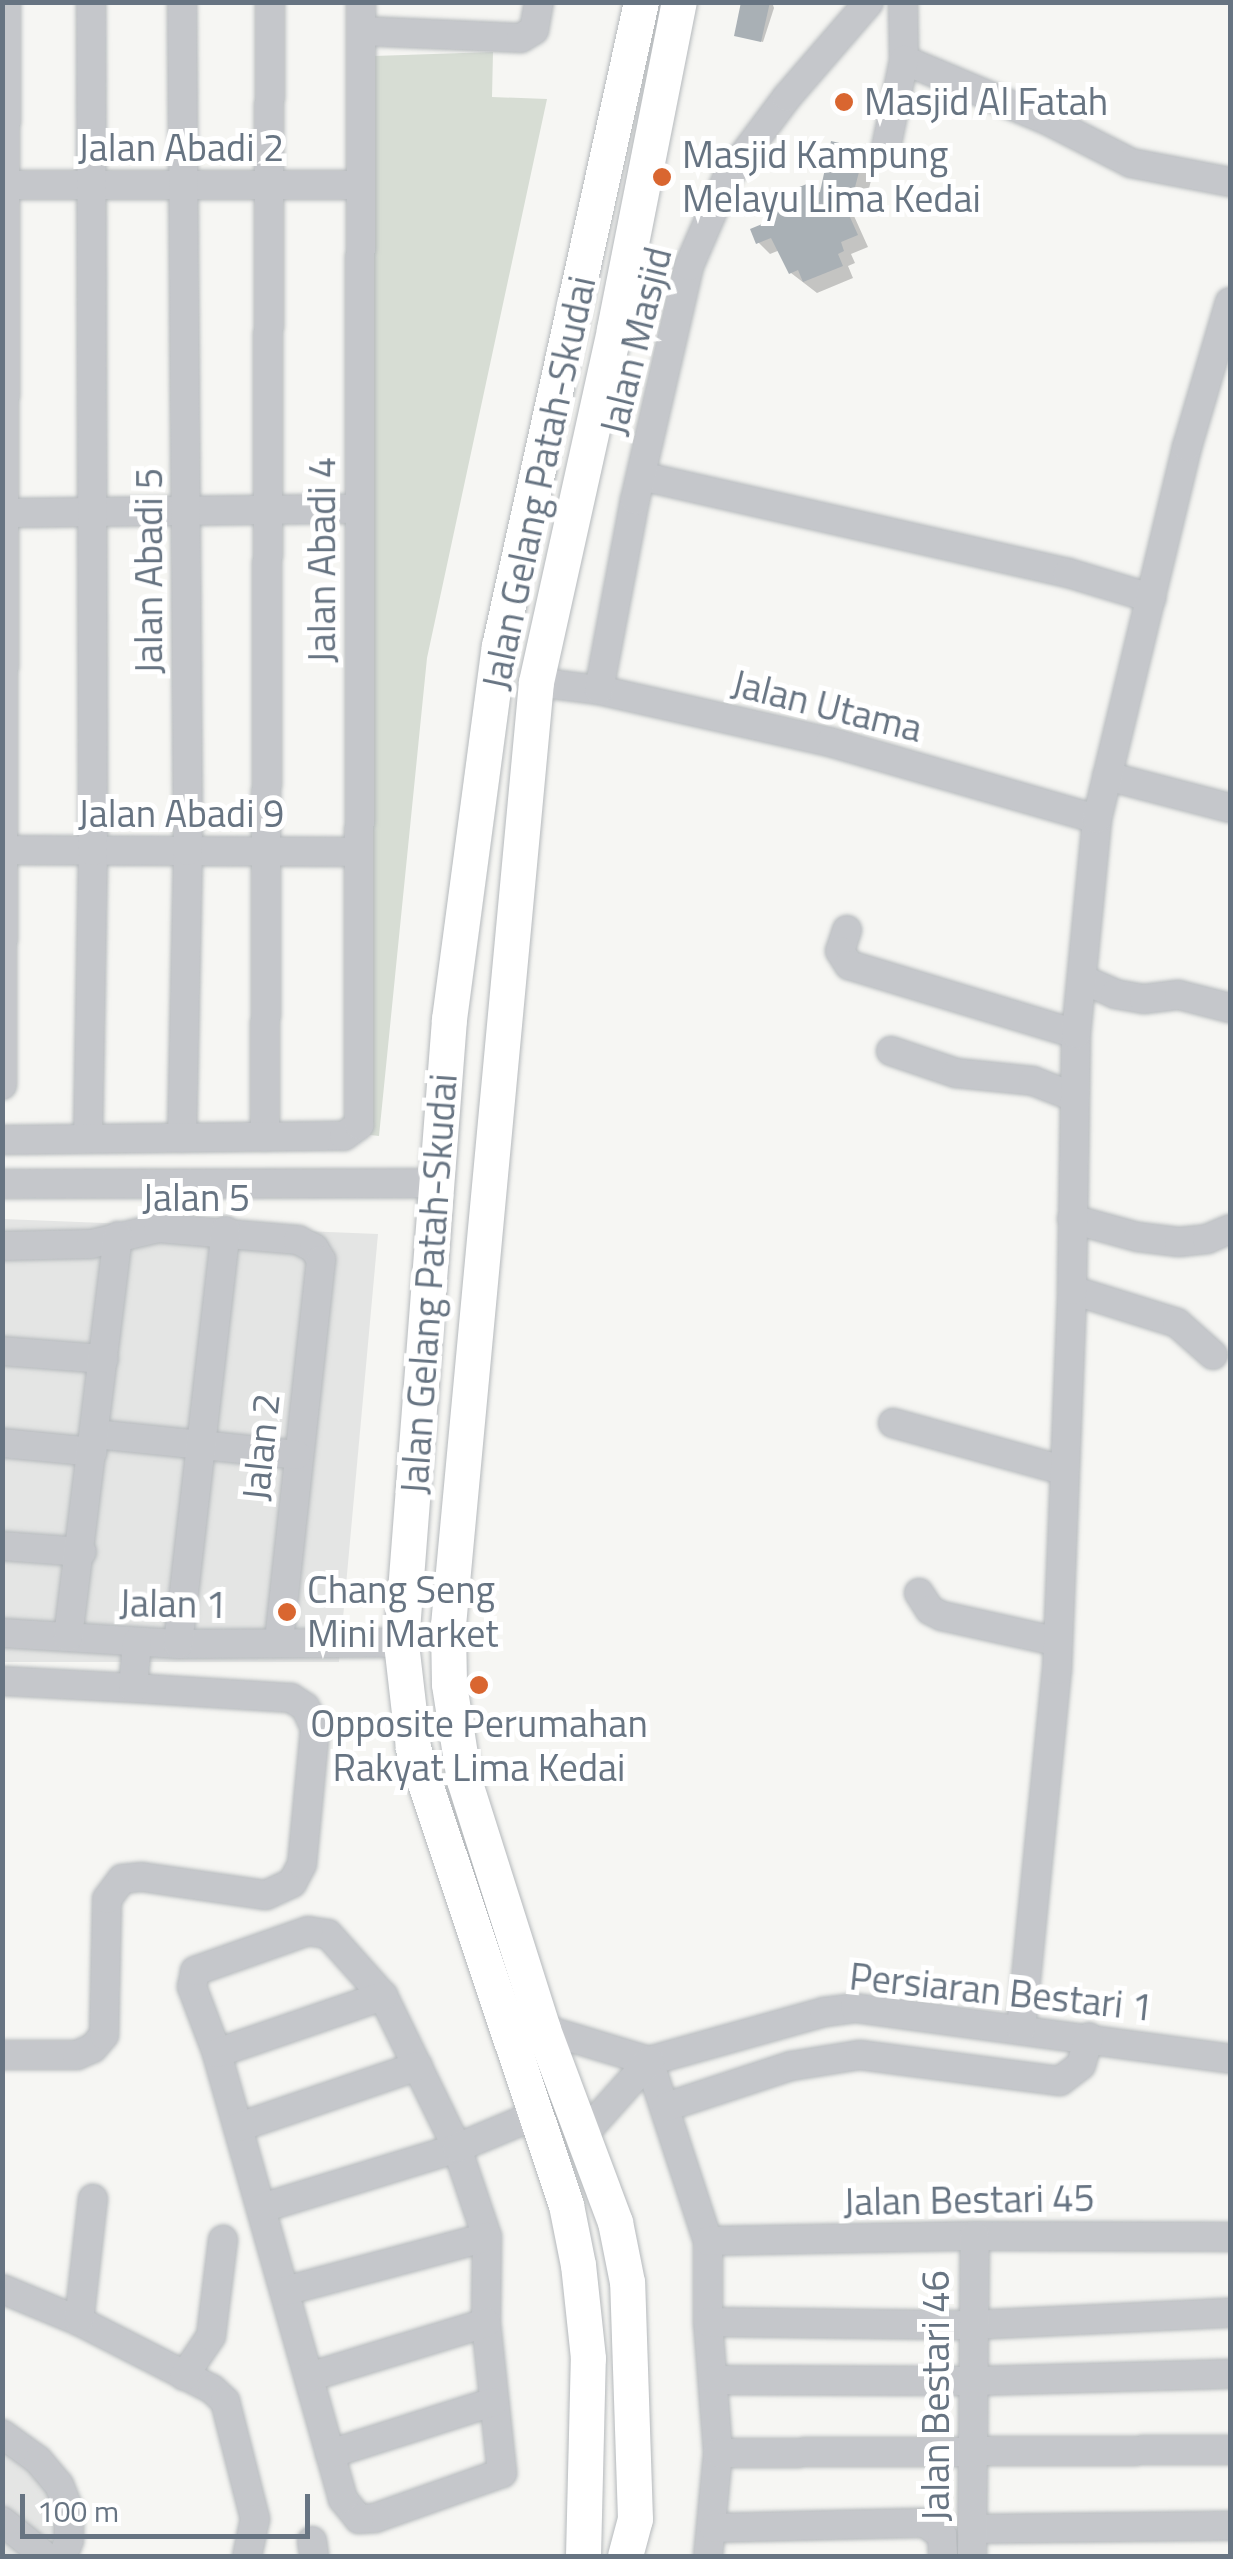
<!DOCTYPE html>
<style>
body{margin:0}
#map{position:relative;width:1233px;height:2559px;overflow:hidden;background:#f6f6f3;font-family:"Titillium Web",sans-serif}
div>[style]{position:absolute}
.built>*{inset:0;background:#e4e5e4}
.green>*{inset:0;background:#d7ddd4}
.shadow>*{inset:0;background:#0003}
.building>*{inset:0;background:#a9b0b5}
.roads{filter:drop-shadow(0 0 2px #b5b9bc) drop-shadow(0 0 2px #b5b9bc)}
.minor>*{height:28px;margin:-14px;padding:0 14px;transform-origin:14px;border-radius:14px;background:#c5c7cb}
.major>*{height:35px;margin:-17.5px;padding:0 17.5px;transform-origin:17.5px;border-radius:17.5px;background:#fff}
.dots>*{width:28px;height:28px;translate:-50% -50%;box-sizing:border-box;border:5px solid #fff;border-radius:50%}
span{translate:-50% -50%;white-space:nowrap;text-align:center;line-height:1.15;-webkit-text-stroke:10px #fff;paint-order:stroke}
.poi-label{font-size:38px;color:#677482}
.left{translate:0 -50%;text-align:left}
.street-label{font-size:38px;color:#677482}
.frame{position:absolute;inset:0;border:5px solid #677482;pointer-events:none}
.scale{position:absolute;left:20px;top:2494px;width:290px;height:45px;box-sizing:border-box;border:5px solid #677482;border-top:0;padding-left:12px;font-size:30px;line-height:35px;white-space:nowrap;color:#677482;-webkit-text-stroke:8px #fff;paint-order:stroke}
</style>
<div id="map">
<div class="built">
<i style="clip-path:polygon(3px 1219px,378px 1234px,339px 1662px,3px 1662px)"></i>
<i style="clip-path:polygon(2px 2452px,45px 2469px,59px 2523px,47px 2556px,3px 2556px)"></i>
</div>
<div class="green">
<i style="clip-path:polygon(493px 52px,492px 97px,547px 99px,427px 658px,379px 1136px,370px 1135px,371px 62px,374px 56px)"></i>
</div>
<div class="shadow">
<i style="clip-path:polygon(744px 2px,772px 2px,774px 8px,763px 42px,737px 35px)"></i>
<i style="clip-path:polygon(863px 152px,875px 164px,866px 201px,845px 196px,868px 247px,851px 254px,855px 263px,848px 266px,853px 278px,817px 293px,791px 273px,780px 250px,770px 254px,758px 242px,771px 223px,809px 186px,818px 195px)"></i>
</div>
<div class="building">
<i style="clip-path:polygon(741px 2px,770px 2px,761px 42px,734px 36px)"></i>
<i style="clip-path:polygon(831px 141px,865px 149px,854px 191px,836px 186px,858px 235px,841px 242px,844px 251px,838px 254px,843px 266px,803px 282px,798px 270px,789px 274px,771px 238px,756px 244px,750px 229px,767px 222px,764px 215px,773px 211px,768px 200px,809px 183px,814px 194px,820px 192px)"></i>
</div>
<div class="roads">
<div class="minor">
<i style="left:903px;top:2px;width:58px;rotate:89deg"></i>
<i style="left:904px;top:60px;width:155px;rotate:22.8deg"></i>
<i style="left:1047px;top:120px;width:94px;rotate:27.1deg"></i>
<i style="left:1131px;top:163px;width:101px;rotate:10.9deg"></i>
<i style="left:362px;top:31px;width:159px;rotate:2.5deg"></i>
<i style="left:521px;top:38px;width:15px;rotate:-32deg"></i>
<i style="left:534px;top:30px;width:28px;rotate:-80deg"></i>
<i style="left:886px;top:148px;width:90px;rotate:-78.4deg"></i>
<i style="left:2px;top:185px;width:357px"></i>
<i style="left:641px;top:476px;width:438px;rotate:12.8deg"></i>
<i style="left:1068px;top:573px;width:87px;rotate:16.8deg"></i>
<i style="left:7px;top:513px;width:352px;rotate:-0.7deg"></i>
<i style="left:536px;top:682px;width:64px;rotate:7.2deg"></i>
<i style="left:599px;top:690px;width:237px;rotate:12.7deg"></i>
<i style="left:830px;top:742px;width:278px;rotate:16.1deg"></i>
<i style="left:599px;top:690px;width:193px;rotate:-79.3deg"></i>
<i style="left:635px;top:500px;width:240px;rotate:-77deg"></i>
<i style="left:689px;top:266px;width:98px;rotate:-66.6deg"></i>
<i style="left:728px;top:176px;width:99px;rotate:-53.2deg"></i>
<i style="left:787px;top:97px;width:125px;rotate:-49.2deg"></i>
<i style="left:1107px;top:776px;width:127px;rotate:14.6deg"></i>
<i style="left:2px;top:850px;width:357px;rotate:0.3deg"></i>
<i style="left:847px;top:930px;width:22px;rotate:108deg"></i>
<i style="left:840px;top:951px;width:17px;rotate:57deg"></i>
<i style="left:849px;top:965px;width:237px;rotate:16.9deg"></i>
<i style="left:1082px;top:979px;width:36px;rotate:24deg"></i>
<i style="left:1115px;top:994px;width:29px;rotate:10deg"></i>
<i style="left:1144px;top:999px;width:35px;rotate:-7deg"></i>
<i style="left:1179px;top:995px;width:53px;rotate:14.3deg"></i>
<i style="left:891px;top:1051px;width:69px;rotate:18.7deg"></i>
<i style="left:956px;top:1073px;width:77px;rotate:5.9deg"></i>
<i style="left:1033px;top:1081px;width:44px;rotate:21.3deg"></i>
<i style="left:2px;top:1085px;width:1083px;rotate:-89.79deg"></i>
<i style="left:265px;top:1137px;width:1135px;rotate:-89.75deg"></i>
<i style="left:182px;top:1138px;width:287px;rotate:-88.8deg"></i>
<i style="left:188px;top:851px;width:849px;rotate:-90.4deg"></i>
<i style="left:88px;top:1139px;width:288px;rotate:-89deg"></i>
<i style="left:93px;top:851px;width:849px;rotate:-90.13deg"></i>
<i style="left:2px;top:1140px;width:342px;rotate:-0.7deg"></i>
<i style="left:344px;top:1136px;width:19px;rotate:-36deg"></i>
<i style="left:359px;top:1125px;width:1123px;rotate:-89.9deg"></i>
<i style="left:2px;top:1184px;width:435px;rotate:-0.1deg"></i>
<i style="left:1072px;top:1219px;width:68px;rotate:15.3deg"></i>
<i style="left:1138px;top:1237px;width:41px;rotate:7deg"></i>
<i style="left:1179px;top:1242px;width:28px;rotate:-6deg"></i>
<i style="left:1207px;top:1239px;width:25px;rotate:-23deg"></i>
<i style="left:2px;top:1246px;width:89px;rotate:-1.3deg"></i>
<i style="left:91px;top:1244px;width:69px;rotate:-13.4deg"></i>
<i style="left:158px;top:1228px;width:141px;rotate:4.9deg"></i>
<i style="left:298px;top:1240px;width:18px;rotate:27deg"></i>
<i style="left:314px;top:1248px;width:14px;rotate:60deg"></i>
<i style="left:321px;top:1260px;width:385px;rotate:96.3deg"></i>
<i style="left:1072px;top:1290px;width:110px;rotate:17.4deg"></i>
<i style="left:1177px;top:1323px;width:48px;rotate:41.6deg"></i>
<i style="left:2px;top:1351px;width:102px;rotate:4.5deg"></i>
<i style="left:893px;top:1423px;width:175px;rotate:15.5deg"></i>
<i style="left:95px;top:1434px;width:203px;rotate:5.9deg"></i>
<i style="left:2px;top:1443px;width:91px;rotate:5.6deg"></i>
<i style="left:2px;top:1546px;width:80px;rotate:4.3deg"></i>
<i style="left:919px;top:1593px;width:20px;rotate:57deg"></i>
<i style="left:930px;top:1610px;width:13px;rotate:27deg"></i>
<i style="left:942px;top:1616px;width:116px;rotate:12.5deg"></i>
<i style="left:2px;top:1633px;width:176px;rotate:3.6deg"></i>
<i style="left:178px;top:1644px;width:223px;rotate:-0.3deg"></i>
<i style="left:68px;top:1637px;width:404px;rotate:-82.9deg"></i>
<i style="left:178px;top:1644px;width:416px;rotate:-83.4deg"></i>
<i style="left:2px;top:1681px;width:131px;rotate:3.1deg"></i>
<i style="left:308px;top:1931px;width:20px;rotate:9deg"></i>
<i style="left:328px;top:1934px;width:83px;rotate:48.4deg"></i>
<i style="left:383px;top:1996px;width:169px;rotate:64deg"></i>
<i style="left:457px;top:2148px;width:94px;rotate:71.4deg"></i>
<i style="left:487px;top:2237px;width:86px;rotate:90.7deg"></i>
<i style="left:486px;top:2323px;width:151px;rotate:83.9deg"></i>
<i style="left:502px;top:2473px;width:135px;rotate:160.5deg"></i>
<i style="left:375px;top:2518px;width:16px;rotate:176deg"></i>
<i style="left:359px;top:2519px;width:26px;rotate:-129deg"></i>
<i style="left:343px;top:2499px;width:463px;rotate:-105.8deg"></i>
<i style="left:217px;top:2053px;width:71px;rotate:-110.7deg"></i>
<i style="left:192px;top:1987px;width:16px;rotate:-79deg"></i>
<i style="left:195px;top:1971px;width:120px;rotate:-19.5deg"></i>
<i style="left:543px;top:2029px;width:111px;rotate:16.8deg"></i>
<i style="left:649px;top:2061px;width:182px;rotate:-15.6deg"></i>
<i style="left:824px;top:2012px;width:31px;rotate:-7deg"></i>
<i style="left:855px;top:2008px;width:378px;rotate:7.7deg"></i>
<i style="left:1021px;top:2029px;width:361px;rotate:-84.3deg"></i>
<i style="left:1057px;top:1670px;width:380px;rotate:-87.7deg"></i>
<i style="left:1072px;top:1290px;width:256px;rotate:-89.1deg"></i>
<i style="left:1076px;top:1034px;width:216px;rotate:-84.4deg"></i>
<i style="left:1097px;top:819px;width:383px;rotate:-76.4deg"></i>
<i style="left:1187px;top:447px;width:151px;rotate:-73.5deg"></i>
<i style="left:217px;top:2053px;width:176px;rotate:-19deg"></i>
<i style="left:2px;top:2055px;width:75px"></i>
<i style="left:77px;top:2055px;width:17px;rotate:-24deg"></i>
<i style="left:93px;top:2048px;width:17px;rotate:-50deg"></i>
<i style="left:104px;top:2035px;width:136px;rotate:-88.7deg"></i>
<i style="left:107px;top:1899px;width:25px;rotate:-53deg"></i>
<i style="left:122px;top:1879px;width:20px;rotate:-6deg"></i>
<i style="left:142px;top:1877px;width:125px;rotate:8.3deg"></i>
<i style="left:266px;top:1895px;width:29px;rotate:-25deg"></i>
<i style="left:292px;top:1883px;width:21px;rotate:-62deg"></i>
<i style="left:302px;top:1864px;width:137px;rotate:-84.5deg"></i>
<i style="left:315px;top:1728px;width:23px;rotate:-115deg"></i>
<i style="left:305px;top:1707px;width:17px;rotate:-147deg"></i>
<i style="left:291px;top:1698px;width:158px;rotate:-176.4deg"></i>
<i style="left:133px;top:1688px;width:46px;rotate:-85deg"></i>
<i style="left:649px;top:2061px;width:189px;rotate:71.9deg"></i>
<i style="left:708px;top:2241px;width:81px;rotate:90deg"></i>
<i style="left:708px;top:2322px;width:131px;rotate:85.6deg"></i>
<i style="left:718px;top:2453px;width:103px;rotate:95.5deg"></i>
<i style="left:666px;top:2107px;width:132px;rotate:-18.2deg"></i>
<i style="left:791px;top:2066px;width:70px;rotate:-9.1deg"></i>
<i style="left:860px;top:2055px;width:202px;rotate:7.4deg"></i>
<i style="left:1060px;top:2081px;width:26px;rotate:-37deg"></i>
<i style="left:1081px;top:2065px;width:29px;rotate:-74deg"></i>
<i style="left:239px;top:2127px;width:189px;rotate:-18.8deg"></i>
<i style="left:582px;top:2136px;width:101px;rotate:-48.2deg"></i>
<i style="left:262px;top:2208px;width:204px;rotate:-17.1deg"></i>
<i style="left:457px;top:2148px;width:86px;rotate:-22.7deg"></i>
<i style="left:708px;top:2241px;width:267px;rotate:-1.1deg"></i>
<i style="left:975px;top:2236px;width:255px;rotate:0.2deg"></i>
<i style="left:2px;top:2289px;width:83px;rotate:22.6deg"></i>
<i style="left:79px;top:2321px;width:149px;rotate:27.1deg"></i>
<i style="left:212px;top:2389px;width:18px;rotate:43deg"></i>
<i style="left:225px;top:2401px;width:122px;rotate:75.7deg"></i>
<i style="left:255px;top:2519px;width:38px;rotate:102deg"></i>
<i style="left:285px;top:2291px;width:209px;rotate:-15deg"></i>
<i style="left:79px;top:2321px;width:123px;rotate:-83.5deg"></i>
<i style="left:708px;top:2322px;width:264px;rotate:0.7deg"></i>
<i style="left:972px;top:2325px;width:258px;rotate:-2.7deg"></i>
<i style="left:184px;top:2376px;width:48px;rotate:-56deg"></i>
<i style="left:211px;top:2336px;width:97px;rotate:-82.9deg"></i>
<i style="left:309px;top:2377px;width:185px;rotate:-17deg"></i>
<i style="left:714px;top:2380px;width:261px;rotate:0.2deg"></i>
<i style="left:975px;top:2381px;width:255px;rotate:-1.6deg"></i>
<i style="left:2px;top:2434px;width:44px;rotate:35.8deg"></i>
<i style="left:38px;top:2460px;width:33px;rotate:50deg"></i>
<i style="left:59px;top:2485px;width:27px;rotate:68deg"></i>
<i style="left:69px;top:2510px;width:30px;rotate:90deg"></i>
<i style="left:69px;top:2540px;width:17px;rotate:111deg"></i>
<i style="left:718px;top:2453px;width:512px;rotate:-0.34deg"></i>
<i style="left:330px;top:2454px;width:171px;rotate:-17.7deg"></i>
<i style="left:2px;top:2521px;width:55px;rotate:39.1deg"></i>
<i style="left:714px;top:2528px;width:211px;rotate:-1.4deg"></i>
<i style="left:925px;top:2523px;width:21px;rotate:35deg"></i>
<i style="left:942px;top:2535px;width:21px;rotate:87deg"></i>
<i style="left:972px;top:2529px;width:258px;rotate:-0.7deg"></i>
<i style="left:312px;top:2541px;width:15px;rotate:82deg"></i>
<i style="left:972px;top:2556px;width:320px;rotate:-89.5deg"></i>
</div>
<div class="major">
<i style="left:583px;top:2556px;width:198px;rotate:-88.6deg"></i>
<i style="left:588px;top:2358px;width:94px;rotate:-96.1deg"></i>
<i style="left:578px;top:2265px;width:61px;rotate:-101.3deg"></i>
<i style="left:566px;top:2205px;width:483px;rotate:-108.5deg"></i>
<i style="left:413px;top:1747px;width:105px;rotate:-96.6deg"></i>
<i style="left:401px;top:1643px;width:626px;rotate:-85.6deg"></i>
<i style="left:449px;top:1019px;width:376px;rotate:-82.4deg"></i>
<i style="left:499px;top:646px;width:659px;rotate:-77.57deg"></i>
<i style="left:625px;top:2556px;width:38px;rotate:-75deg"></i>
<i style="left:635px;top:2519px;width:237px;rotate:-91.9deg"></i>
<i style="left:627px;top:2282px;width:61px;rotate:-101.3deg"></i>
<i style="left:615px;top:2222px;width:206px;rotate:-110.5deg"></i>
<i style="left:543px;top:2029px;width:261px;rotate:-107.6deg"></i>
<i style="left:464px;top:1780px;width:97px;rotate:-98.9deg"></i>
<i style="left:449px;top:1684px;width:59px;rotate:-91deg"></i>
<i style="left:448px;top:1625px;width:947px;rotate:-84.67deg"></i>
<i style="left:536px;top:682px;width:362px;rotate:-77.5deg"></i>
<i style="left:614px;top:329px;width:333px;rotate:-78.8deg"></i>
</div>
</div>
<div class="dots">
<i style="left:844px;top:102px;background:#d96630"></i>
<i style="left:662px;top:177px;background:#d96630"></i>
<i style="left:287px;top:1612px;background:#d96630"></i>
<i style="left:479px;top:1685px;background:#d96630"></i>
</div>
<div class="poi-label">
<span class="left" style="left:864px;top:102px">Masjid Al Fatah</span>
<span class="left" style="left:682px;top:177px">Masjid Kampung<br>Melayu Lima Kedai</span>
<span class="left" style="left:307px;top:1612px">Chang Seng<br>Mini Market</span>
<span style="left:479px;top:1746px">Opposite Perumahan<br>Rakyat Lima Kedai</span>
</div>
<div class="street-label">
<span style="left:181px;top:148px">Jalan Abadi 2</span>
<span style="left:636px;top:341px;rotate:-76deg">Jalan Masjid</span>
<span style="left:539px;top:483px;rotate:-78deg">Jalan Gelang Patah-Skudai</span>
<span style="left:322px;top:560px;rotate:-90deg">Jalan Abadi 4</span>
<span style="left:149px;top:571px;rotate:-90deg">Jalan Abadi 5</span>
<span style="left:827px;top:706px;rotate:14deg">Jalan Utama</span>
<span style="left:181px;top:814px">Jalan Abadi 9</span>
<span style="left:196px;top:1198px">Jalan 5</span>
<span style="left:429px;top:1284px;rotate:-86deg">Jalan Gelang Patah-Skudai</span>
<span style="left:261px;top:1447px;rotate:-84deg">Jalan 2</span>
<span style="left:173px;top:1604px;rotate:1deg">Jalan 1</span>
<span style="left:1001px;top:1992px;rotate:6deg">Persiaran Bestari 1</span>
<span style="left:969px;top:2200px;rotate:-1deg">Jalan Bestari 45</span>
<span style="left:936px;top:2396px;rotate:-90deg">Jalan Bestari 46</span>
</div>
<div class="frame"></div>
<div class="scale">100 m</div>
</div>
